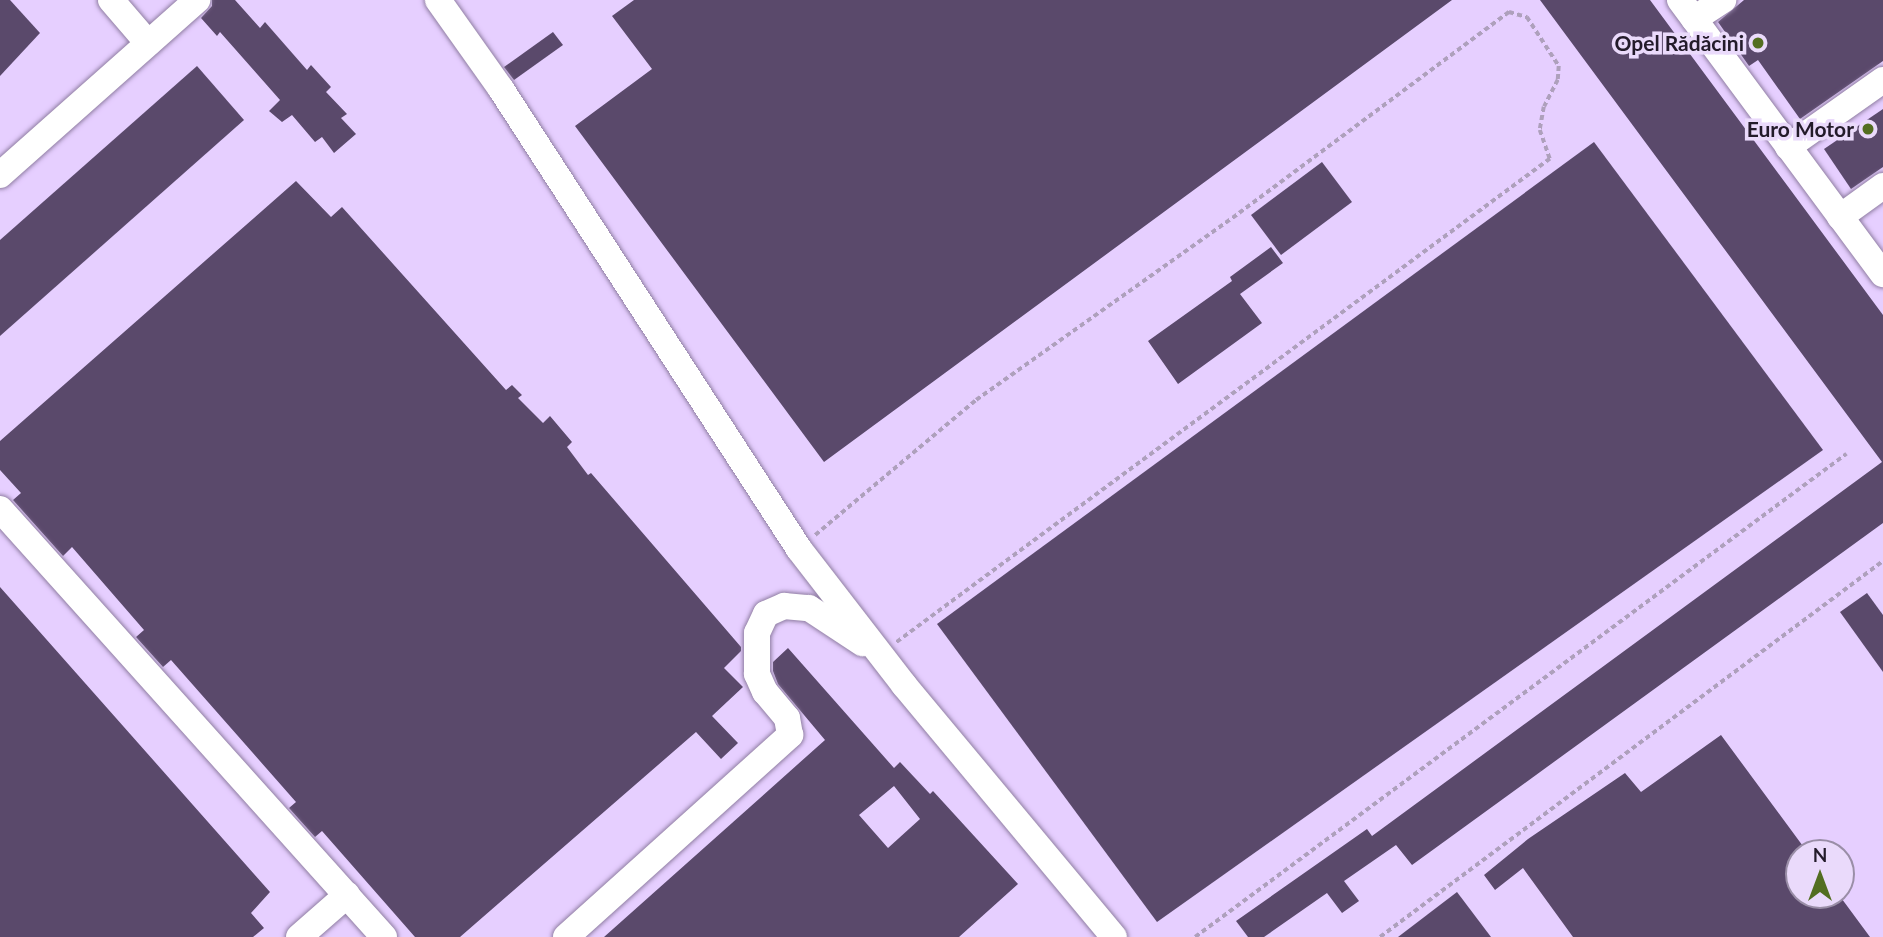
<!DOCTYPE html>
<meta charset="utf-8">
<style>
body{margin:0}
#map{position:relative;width:1883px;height:937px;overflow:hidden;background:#eadafb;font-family:Lato,sans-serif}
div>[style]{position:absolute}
.built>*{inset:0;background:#e6cfff}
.building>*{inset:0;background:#5a496b}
.path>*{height:3.5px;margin-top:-1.75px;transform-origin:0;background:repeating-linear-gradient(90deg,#aea0bc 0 5px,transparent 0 8.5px)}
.roads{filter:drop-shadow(0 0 2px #907ea3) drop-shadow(0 0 2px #907ea3)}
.minor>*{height:26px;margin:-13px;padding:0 13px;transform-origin:13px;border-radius:13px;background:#fff}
.dots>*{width:19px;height:19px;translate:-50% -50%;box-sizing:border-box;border:4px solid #eadafb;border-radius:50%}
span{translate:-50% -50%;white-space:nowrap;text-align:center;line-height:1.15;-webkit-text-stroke:7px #eadafb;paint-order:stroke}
.poi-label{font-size:21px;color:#231b2a;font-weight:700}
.right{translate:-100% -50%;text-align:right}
.north{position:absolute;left:1785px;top:839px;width:70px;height:70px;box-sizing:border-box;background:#eadafb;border:2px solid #9a8ea7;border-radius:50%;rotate:0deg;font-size:19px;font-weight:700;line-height:28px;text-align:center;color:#231b2a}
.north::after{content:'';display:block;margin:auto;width:24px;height:32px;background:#536e21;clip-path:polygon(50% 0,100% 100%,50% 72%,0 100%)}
</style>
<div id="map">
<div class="built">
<i style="clip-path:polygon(evenodd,0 0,1883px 0,1883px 937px,0 937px,0 0,1799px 853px,1841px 853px,1841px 895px,1799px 895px,1799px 853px)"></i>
</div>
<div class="building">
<i style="clip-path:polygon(0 0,10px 0,40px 33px,0 76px)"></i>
<i style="clip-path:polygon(212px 0,235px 0,260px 28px,265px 22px,307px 70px,311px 65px,331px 87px,326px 92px,347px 114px,341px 118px,356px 134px,334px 153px,322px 137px,315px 142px,292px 115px,282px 122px,269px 111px,280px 100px,220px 32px,217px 36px,201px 18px,212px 6px)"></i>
<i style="clip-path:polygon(634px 0,1452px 0,824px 462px,575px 126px,652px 69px,612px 16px)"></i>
<i style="clip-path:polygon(1540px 0,1650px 0,1883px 315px,1883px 523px,1412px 865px,1396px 845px,1344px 881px,1359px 901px,1342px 913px,1327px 893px,1264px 937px,1248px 937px,1236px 921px,1367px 829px,1372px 836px,1882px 462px)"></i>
<i style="clip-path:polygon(1744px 0,1883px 0,1883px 61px,1800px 119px,1758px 60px,1749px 66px,1718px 22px)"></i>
<i style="clip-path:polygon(553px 32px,563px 45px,514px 80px,504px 67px)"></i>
<i style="clip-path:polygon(197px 66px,244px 120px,0 336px,0 240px)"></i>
<i style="clip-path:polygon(1883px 109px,1883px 167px,1851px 189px,1824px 149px)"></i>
<i style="clip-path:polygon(1594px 142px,1823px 450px,1157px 922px,937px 624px)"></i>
<i style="clip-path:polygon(1322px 162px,1352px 202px,1281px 255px,1251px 215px)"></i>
<i style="clip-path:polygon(296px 181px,331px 217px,342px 207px,506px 390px,512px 385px,522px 395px,518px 398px,543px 423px,550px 416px,572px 442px,567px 447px,588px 475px,591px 473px,741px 647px,741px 651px,724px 668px,743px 687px,712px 716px,738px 743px,721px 759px,696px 732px,460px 937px,415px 937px,322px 831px,315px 837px,289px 808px,296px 802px,171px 660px,163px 667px,136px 637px,144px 630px,72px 547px,63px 556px,13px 500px,21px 493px,0 470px,0 441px)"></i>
<i style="clip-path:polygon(1271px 247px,1283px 263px,1240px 294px,1262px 323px,1178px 384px,1148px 341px,1232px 281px,1230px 277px)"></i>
<i style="clip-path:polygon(0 587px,270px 892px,251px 913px,264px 928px,253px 937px,0 937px)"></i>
<i style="clip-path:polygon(1867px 593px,1883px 615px,1883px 672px,1840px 612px)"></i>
<i style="clip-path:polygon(evenodd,788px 648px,894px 768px,900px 762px,930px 794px,933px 791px,1018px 884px,959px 937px,604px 937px,825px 740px,778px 684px,773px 671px,773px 662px,788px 648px,894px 786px,920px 819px,888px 848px,859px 815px,894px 786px)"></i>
<i style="clip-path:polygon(1721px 735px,1808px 853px,1799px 853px,1799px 895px,1839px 895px,1870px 937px,1573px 937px,1523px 868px,1495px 890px,1484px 875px,1528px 839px,1625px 773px,1641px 792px)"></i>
<i style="clip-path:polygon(1457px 892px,1491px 937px,1398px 937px)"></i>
</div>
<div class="path">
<i style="left:815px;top:535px;width:210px;rotate:-40deg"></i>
<i style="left:976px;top:400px;width:323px;rotate:-35.4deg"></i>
<i style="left:1239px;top:213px;width:337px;rotate:-36.7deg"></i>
<i style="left:1509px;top:12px;width:19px;rotate:16deg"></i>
<i style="left:1527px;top:17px;width:59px;rotate:56.9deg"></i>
<i style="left:1559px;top:66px;width:14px;rotate:94deg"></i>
<i style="left:1558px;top:80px;width:30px;rotate:117deg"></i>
<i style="left:1544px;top:107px;width:23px;rotate:100deg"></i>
<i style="left:1540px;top:130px;width:31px;rotate:71deg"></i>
<i style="left:1550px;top:159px;width:814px;rotate:143.5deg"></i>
<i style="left:1195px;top:937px;width:811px;rotate:-36.57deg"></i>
<i style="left:1380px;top:937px;width:628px;rotate:-36.78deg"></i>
</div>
<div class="roads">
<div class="minor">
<i style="left:111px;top:0;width:57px;rotate:49.3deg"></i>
<i style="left:438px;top:0;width:109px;rotate:54.7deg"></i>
<i style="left:501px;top:89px;width:548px;rotate:57.06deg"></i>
<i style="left:799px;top:549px;width:172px;rotate:52.3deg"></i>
<i style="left:904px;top:685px;width:328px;rotate:50.2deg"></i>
<i style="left:1680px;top:0;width:341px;rotate:53.5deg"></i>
<i style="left:1694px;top:19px;width:35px;rotate:-33deg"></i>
<i style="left:1788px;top:147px;width:116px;rotate:-35.2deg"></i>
<i style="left:0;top:175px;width:264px;rotate:-41.6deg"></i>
<i style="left:1840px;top:217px;width:53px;rotate:-35.8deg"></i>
<i style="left:0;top:509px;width:575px;rotate:48.1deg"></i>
<i style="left:299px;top:937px;width:64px;rotate:-41.2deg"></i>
<i style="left:566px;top:937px;width:302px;rotate:-42deg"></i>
<i style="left:790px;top:735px;width:17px;rotate:-100deg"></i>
<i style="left:787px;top:718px;width:34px;rotate:-130deg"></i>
<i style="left:765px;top:692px;width:20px;rotate:-114deg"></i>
<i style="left:757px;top:674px;width:41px;rotate:-90deg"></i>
<i style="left:757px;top:633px;width:21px;rotate:-65deg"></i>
<i style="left:766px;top:614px;width:20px;rotate:-24deg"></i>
<i style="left:784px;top:606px;width:25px;rotate:5deg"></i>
<i style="left:809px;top:608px;width:64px;rotate:33.4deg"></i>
</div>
</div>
<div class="dots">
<i style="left:1758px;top:43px;background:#536e21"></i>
<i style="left:1868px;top:129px;background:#536e21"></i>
</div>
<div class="poi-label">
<span class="right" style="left:1744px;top:43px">Opel Rădăcini</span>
<span class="right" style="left:1854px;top:129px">Euro Motor</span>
</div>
<div class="north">N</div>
</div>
